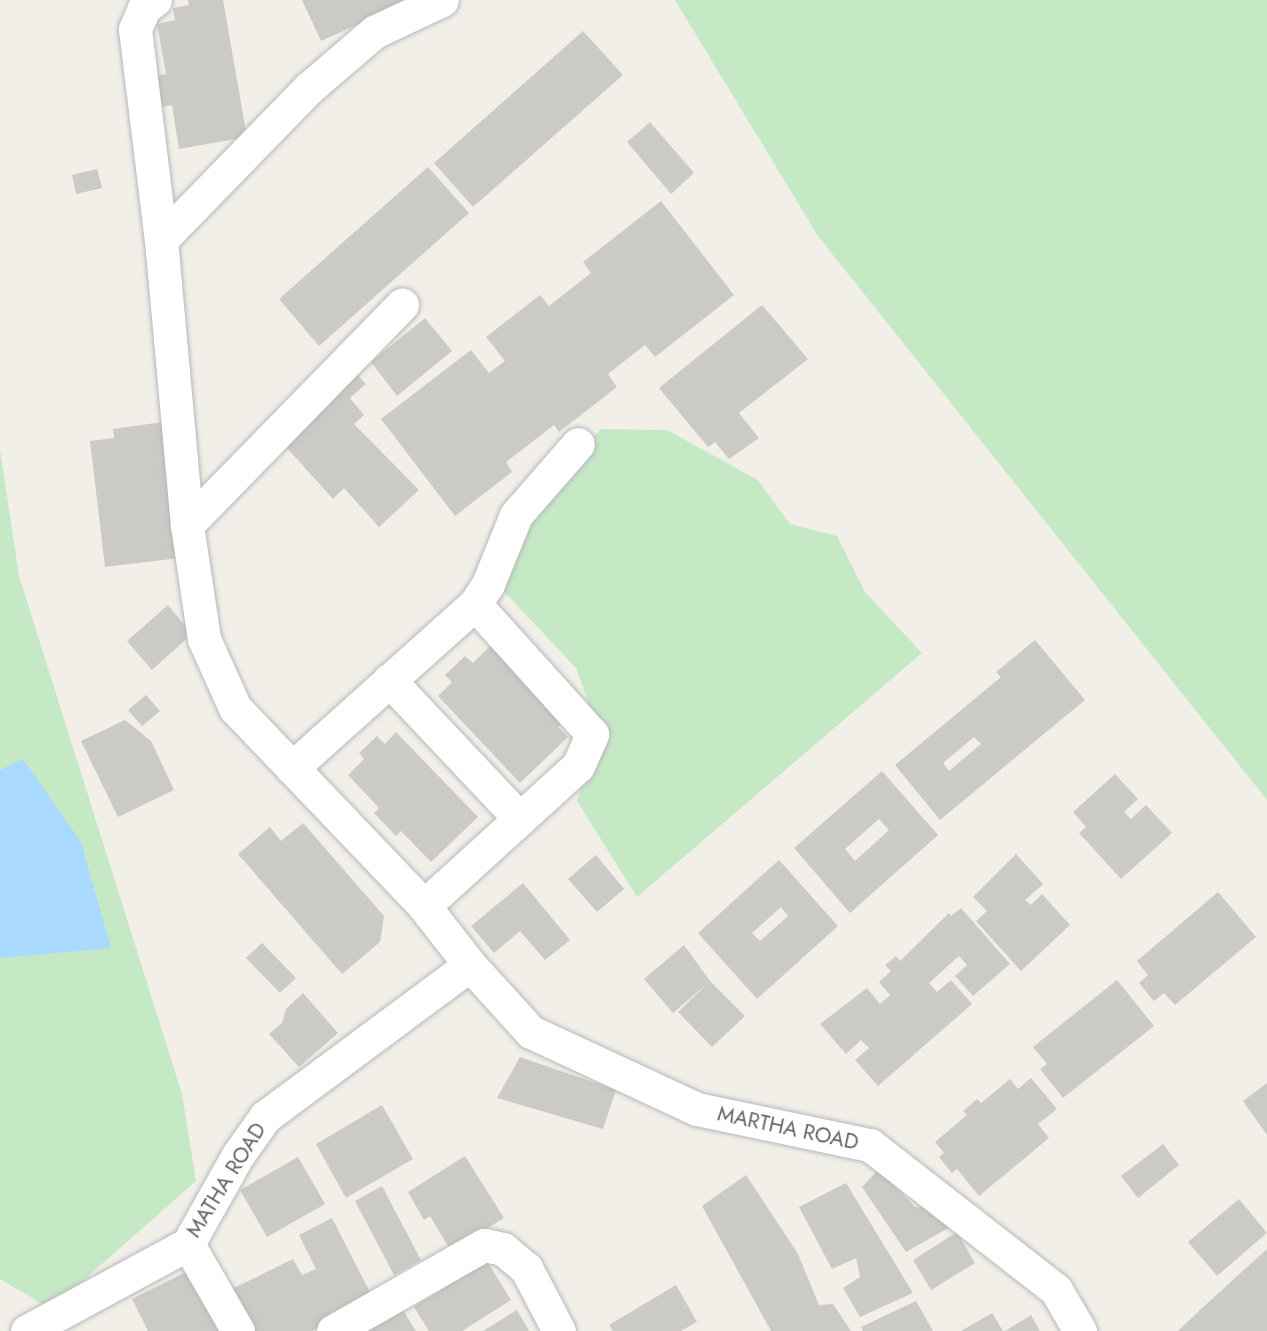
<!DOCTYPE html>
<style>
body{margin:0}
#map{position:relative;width:1267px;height:1331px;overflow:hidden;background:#f1efe8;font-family:Jost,sans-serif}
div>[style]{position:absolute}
.green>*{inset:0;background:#c5e8c5}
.water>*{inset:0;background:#aadaff}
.building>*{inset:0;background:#cccac5}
.roads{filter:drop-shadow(0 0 2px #b5b8bc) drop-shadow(0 0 2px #b5b8bc)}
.street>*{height:33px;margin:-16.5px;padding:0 16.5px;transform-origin:16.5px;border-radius:16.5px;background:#fff}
span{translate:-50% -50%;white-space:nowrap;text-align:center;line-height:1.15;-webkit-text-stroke:5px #fff;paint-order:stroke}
.street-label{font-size:21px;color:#5f6368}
</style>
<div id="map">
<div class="green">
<i style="clip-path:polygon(675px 0,1267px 0,1267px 800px,818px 236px)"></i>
<i style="clip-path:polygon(601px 429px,667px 430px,758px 480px,790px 524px,837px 536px,865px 592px,922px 653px,637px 897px,577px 801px,598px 730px,576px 668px,494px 581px,527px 505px)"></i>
<i style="clip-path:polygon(0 450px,19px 576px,182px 1094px,196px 1181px,51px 1309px,0 1279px)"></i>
</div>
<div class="water">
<i style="clip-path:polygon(23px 759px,81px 842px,111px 948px,0 958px,0 770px)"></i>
</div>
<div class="building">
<i style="clip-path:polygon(188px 0,223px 0,247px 137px,179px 149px,172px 105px,158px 108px,152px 77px,166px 74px,157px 24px,175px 20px,173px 8px,189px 5px)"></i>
<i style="clip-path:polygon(302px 0,412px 0,321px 41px)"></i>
<i style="clip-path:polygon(583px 31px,623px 75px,473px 207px,434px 163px)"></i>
<i style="clip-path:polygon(650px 122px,694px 173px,671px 194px,627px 142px)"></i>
<i style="clip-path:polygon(428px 167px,469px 213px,319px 346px,279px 299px)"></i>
<i style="clip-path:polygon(97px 169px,102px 188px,76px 194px,72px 175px)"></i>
<i style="clip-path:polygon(661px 201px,734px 295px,655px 357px,645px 345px,608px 374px,617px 387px,559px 432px,554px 425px,506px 462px,512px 472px,455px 516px,381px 419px,471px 350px,489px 373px,505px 361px,486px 337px,540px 295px,549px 306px,591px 273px,583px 262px)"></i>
<i style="clip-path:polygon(762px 305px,808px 359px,739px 413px,759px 438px,729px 459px,715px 442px,708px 447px,659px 388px)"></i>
<i style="clip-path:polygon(425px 318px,452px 351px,397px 396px,371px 362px)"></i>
<i style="clip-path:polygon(353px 370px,366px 384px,350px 398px,364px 415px,354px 424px,419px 490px,379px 527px,344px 488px,333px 499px,278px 438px)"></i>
<i style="clip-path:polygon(163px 422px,179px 558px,105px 567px,90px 441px,114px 438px,113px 429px)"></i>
<i style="clip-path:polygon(168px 605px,192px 634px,152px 670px,127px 641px)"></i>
<i style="clip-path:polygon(evenodd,1035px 640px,1085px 700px,940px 820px,895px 765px,1001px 677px,996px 672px,1035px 640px,974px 737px,981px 744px,949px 771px,943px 763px,974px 737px)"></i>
<i style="clip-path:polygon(493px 643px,567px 720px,558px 727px,568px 737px,520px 783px,438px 696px,452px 682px,445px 675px,465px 656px,473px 663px)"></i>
<i style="clip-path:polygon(146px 695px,160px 711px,142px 726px,128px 710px)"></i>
<i style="clip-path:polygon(125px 720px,151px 741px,174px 790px,118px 817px,81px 741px)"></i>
<i style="clip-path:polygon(396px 732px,478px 817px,431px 862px,401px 831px,396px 836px,374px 813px,379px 808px,348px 775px,364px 759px,359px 753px,377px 736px,385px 744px)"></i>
<i style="clip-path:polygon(evenodd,882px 771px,938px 835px,850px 913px,794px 848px,882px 771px,879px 819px,889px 830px,855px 861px,845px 849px,879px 819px)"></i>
<i style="clip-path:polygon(1115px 774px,1138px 799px,1124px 812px,1131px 819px,1146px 805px,1172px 833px,1121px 879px,1079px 833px,1086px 827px,1073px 812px)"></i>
<i style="clip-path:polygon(303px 823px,384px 916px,380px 942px,342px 974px,238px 854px,270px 827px,281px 841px)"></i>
<i style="clip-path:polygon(1016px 854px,1043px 884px,1025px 900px,1031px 905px,1042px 894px,1070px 925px,1021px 971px,976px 921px,987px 911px,973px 897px)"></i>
<i style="clip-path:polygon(596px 855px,624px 889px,597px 912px,568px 879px)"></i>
<i style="clip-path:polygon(evenodd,779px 860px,838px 926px,757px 999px,698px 933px,779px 860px,781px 907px,788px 916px,760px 941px,752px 933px,781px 907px)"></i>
<i style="clip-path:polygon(523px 883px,570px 940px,545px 960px,520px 931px,494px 953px,471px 926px)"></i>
<i style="clip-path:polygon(1218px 892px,1256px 937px,1175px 1005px,1164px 993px,1154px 1001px,1139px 983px,1148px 975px,1137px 961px)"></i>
<i style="clip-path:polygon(961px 908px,1010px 964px,973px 996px,955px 976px,967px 965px,959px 956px,929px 983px,937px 992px,951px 980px,972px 1004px,878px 1086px,855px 1060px,869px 1048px,861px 1040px,846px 1054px,820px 1024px,867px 988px,880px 1004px,890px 995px,879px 982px,891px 971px,885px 965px,896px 956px,900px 961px,949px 913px,951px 916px)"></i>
<i style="clip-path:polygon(262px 943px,296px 978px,280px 993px,246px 958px)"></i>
<i style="clip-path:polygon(684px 945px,710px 981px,745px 1016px,712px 1047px,678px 1012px,709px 982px,673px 1013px,644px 979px)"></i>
<i style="clip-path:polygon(1117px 980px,1154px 1026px,1063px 1098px,1040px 1069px,1047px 1064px,1033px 1047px)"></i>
<i style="clip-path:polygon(303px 993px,338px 1033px,299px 1067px,269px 1034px,282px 1023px,286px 1009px)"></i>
<i style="clip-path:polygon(520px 1057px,616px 1090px,603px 1129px,497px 1098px)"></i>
<i style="clip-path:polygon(1031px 1078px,1057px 1109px,1038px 1124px,1049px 1138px,979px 1196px,957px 1169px,952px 1173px,939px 1157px,944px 1153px,935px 1142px,967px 1115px,963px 1111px,977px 1099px,981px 1103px,1010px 1079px,1018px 1089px)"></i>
<i style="clip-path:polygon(1267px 1083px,1267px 1135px,1243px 1101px)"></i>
<i style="clip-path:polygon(382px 1105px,413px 1159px,346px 1198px,316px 1144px)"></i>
<i style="clip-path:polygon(1163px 1144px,1179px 1165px,1138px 1198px,1121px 1176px)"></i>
<i style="clip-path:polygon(465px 1156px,504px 1218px,451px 1251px,430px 1216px,424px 1220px,408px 1192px)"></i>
<i style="clip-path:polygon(298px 1157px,325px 1204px,267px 1237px,240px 1190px)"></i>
<i style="clip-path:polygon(879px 1169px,915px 1207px,942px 1209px,950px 1227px,906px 1252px,862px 1187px)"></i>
<i style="clip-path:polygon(746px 1175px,798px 1254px,819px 1305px,833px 1304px,851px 1331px,771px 1331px,702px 1206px)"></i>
<i style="clip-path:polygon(846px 1183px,913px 1293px,860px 1317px,843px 1288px,860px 1277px,856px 1258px,832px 1269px,799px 1207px)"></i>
<i style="clip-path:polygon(382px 1186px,421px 1260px,394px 1275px,355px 1201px)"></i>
<i style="clip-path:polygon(1239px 1199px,1267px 1233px,1217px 1276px,1188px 1242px)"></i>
<i style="clip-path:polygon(332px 1218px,374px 1300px,312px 1331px,253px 1331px,232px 1289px,293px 1259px,302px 1275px,316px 1269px,299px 1235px)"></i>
<i style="clip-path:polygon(957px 1232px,975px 1263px,931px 1290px,913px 1260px)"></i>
<i style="clip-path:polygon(1267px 1249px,1267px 1331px,1178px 1331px,1201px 1309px)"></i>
<i style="clip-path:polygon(487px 1261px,511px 1300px,462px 1331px,429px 1331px,414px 1307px)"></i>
<i style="clip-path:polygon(192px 1269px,223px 1331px,148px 1331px,132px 1299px)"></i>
<i style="clip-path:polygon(676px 1285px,697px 1322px,681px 1331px,613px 1331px,609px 1325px)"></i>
<i style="clip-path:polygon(916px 1301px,933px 1331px,863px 1331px,861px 1327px)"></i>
<i style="clip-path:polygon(401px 1307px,416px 1331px,363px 1331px)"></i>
<i style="clip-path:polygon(517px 1310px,529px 1331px,483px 1331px)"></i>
<i style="clip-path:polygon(992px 1313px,1003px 1331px,961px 1331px)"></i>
<i style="clip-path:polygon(1031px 1315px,1040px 1331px,1005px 1331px)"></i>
</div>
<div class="roads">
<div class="street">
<i style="left:155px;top:0;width:14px;rotate:144deg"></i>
<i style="left:144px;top:8px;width:23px;rotate:113deg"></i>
<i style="left:135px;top:29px;width:213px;rotate:83deg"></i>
<i style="left:161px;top:240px;width:286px;rotate:84.8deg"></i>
<i style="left:187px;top:525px;width:115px;rotate:81.5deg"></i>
<i style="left:204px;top:639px;width:76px;rotate:65.8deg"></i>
<i style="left:235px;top:708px;width:274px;rotate:46.3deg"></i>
<i style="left:424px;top:906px;width:75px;rotate:52.1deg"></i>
<i style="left:470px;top:965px;width:91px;rotate:47.7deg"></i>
<i style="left:531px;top:1032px;width:183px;rotate:24.9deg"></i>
<i style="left:697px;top:1109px;width:177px;rotate:11.8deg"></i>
<i style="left:870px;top:1145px;width:236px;rotate:37.9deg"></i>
<i style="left:1056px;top:1290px;width:48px;rotate:59.7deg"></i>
<i style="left:161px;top:240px;width:212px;rotate:-45.8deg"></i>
<i style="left:309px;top:88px;width:86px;rotate:-40.7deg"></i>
<i style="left:374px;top:32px;width:75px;rotate:-25.2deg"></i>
<i style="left:187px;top:525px;width:308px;rotate:-45.7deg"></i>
<i style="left:389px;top:680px;width:191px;rotate:46.7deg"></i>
<i style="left:292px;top:768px;width:246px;rotate:-41.9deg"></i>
<i style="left:475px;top:604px;width:24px;rotate:-57deg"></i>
<i style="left:488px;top:584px;width:74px;rotate:-67.9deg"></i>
<i style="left:516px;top:515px;width:94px;rotate:-48.9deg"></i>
<i style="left:424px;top:906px;width:208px;rotate:-42.3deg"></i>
<i style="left:578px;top:766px;width:35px;rotate:-66deg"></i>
<i style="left:592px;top:734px;width:175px;rotate:-132deg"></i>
<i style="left:188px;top:1244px;width:100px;rotate:60.1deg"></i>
<i style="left:27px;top:1331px;width:183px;rotate:-28.4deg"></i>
<i style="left:188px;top:1244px;width:102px;rotate:-60.7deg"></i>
<i style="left:238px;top:1155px;width:47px;rotate:-54.6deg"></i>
<i style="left:265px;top:1117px;width:255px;rotate:-36.6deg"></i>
<i style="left:333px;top:1331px;width:174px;rotate:-29.7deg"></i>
<i style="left:484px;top:1245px;width:19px;rotate:12deg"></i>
<i style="left:503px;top:1249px;width:30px;rotate:40deg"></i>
<i style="left:526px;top:1268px;width:71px;rotate:62.4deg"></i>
</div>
</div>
<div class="street-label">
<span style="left:788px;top:1128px;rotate:12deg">MARTHA ROAD</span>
<span style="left:226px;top:1180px;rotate:-58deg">MATHA ROAD</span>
</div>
</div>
